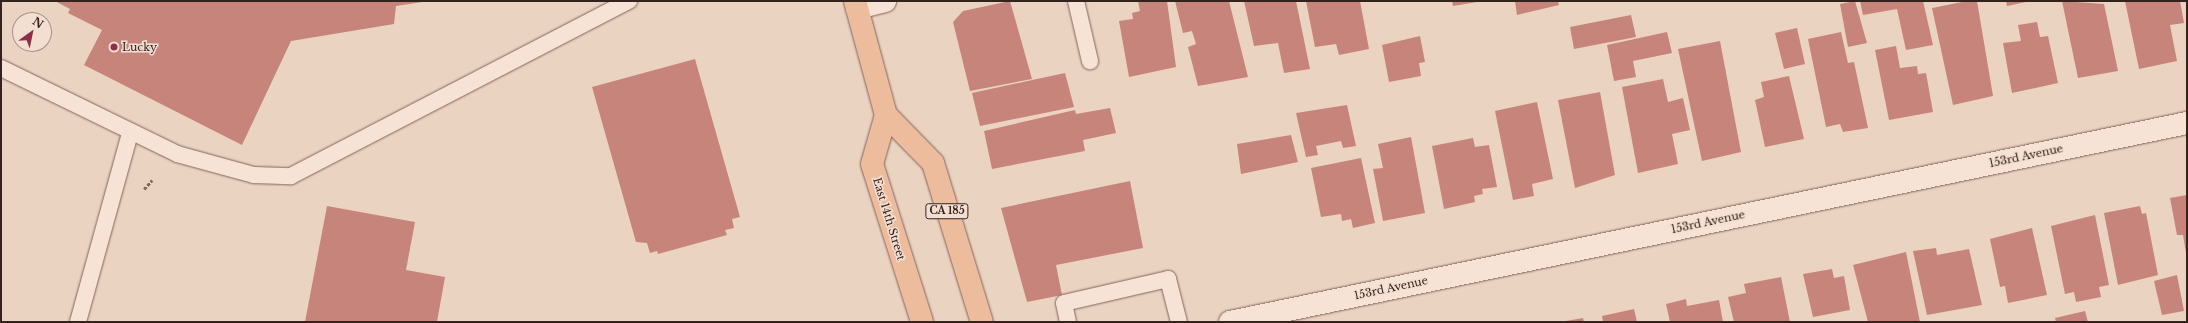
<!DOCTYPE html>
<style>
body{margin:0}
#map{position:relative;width:2188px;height:323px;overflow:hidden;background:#ebd3c2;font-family:"Libre Baskerville",serif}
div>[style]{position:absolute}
.building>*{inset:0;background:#c7847a}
.path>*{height:2.5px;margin-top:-1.25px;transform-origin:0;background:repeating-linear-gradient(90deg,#84645b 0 3px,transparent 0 5px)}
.roads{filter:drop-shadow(0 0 1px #84645b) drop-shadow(0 0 1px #84645b)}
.lane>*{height:16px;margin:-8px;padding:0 8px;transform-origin:8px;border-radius:8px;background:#f6e3d5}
.street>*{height:22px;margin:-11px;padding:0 11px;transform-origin:11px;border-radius:11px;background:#f6e3d5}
.primary>*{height:22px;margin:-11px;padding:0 11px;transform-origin:11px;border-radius:11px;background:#ecbc9c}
.dots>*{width:11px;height:11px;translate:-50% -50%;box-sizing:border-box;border:2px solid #f3dfd1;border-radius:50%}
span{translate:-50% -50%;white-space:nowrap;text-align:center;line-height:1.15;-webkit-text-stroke:3px #f3dfd1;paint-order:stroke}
.shield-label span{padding:1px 3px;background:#f3dfd1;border:1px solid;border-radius:3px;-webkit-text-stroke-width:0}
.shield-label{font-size:10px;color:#34221e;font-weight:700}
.poi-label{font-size:11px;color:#34221e}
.left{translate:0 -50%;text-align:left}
.street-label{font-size:11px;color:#34221e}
.frame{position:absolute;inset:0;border:2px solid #34221e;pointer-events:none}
.north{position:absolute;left:12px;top:12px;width:40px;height:40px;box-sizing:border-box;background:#f3dfd1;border:1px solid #a79389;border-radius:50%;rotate:33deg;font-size:11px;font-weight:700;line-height:16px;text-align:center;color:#34221e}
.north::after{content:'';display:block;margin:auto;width:14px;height:18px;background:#8f2e4b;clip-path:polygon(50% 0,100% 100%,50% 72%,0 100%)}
</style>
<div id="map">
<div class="building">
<i style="clip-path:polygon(55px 1px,422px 1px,422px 2px,396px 6px,394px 24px,291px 41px,242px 145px,84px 65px,102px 30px,68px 13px,70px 9px)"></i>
<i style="clip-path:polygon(1010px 1px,1032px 79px,970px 91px,953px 22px,963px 11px)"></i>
<i style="clip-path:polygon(1138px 1px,1167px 1px,1176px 67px,1129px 77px,1119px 21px,1133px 19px,1132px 13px,1140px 11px)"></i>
<i style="clip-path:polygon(1175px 1px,1229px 1px,1248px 77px,1198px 86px,1188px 47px,1196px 44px,1192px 31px,1183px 33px)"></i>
<i style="clip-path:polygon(1244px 1px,1296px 1px,1310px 69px,1284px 73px,1278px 43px,1254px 46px)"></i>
<i style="clip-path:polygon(1306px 1px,1360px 1px,1369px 49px,1339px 55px,1336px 44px,1315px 47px)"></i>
<i style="clip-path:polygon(1452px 1px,1477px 1px,1477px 2px,1453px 6px)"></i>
<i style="clip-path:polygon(1515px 1px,1558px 1px,1559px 5px,1517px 15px)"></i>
<i style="clip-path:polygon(1855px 1px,1867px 43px,1848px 47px,1840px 4px)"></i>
<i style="clip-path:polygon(1860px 1px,1923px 1px,1933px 45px,1906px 50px,1897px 9px,1863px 15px)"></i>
<i style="clip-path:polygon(1967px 1px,1977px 1px,1993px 96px,1953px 105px,1932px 8px)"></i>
<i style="clip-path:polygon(2006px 1px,2026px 1px,2026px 2px,2007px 6px)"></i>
<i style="clip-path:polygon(2062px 1px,2104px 4px,2118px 71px,2078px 78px)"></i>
<i style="clip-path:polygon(2125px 1px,2180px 1px,2184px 23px,2170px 25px,2177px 61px,2139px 69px)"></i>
<i style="clip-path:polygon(1631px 15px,1636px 37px,1574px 49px,1570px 27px)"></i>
<i style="clip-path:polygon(2037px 22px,2040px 37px,2048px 36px,2058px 83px,2012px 93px,2003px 43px,2021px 41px,2018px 25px)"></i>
<i style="clip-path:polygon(1797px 28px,1805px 64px,1784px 69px,1775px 33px)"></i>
<i style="clip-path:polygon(1667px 32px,1672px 53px,1633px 61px,1636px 77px,1614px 81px,1607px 45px)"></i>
<i style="clip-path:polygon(1841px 32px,1848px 63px,1854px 62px,1868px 128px,1843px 132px,1840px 124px,1826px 127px,1808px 39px)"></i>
<i style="clip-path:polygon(1420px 36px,1425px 62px,1419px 63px,1421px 76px,1389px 82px,1382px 45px)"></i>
<i style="clip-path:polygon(1720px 41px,1741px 152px,1702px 161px,1678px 49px)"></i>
<i style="clip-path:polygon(1896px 46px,1900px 68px,1917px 66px,1918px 74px,1926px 73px,1933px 112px,1889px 120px,1875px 50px)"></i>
<i style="clip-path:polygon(695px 59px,740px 217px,732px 219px,734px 228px,725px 230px,727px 235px,658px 254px,657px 251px,650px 253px,647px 243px,636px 242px,592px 87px)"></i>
<i style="clip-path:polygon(1065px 73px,1074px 107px,980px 126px,972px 93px)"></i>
<i style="clip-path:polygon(1789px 76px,1804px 139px,1765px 147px,1755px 100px,1764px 97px,1761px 82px)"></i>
<i style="clip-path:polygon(1663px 79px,1668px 102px,1683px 98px,1690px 130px,1672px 134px,1678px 164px,1638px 173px,1622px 87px)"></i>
<i style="clip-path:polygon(1600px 92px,1615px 175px,1575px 188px,1558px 100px)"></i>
<i style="clip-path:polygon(1537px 102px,1553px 179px,1532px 184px,1534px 196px,1513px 200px,1495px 111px)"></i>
<i style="clip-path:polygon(1347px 105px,1356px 146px,1343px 148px,1341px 141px,1316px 146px,1318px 155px,1306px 157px,1296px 113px)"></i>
<i style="clip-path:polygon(1110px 108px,1116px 133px,1083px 140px,1085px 151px,992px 169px,984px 131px,1075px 110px,1076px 114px)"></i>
<i style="clip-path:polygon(1291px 135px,1298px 162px,1241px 174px,1237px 144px)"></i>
<i style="clip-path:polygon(1411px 137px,1425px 213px,1383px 221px,1373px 169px,1383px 168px,1378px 144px)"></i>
<i style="clip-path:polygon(1473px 138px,1475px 147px,1489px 145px,1497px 187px,1482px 189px,1483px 194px,1474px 196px,1475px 202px,1444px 209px,1432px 146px)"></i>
<i style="clip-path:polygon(1361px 158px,1375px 223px,1353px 228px,1351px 219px,1342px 221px,1341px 214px,1321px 217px,1311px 168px)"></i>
<i style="clip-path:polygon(1130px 181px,1143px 248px,1056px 265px,1062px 295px,1027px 302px,1001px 208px)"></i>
<i style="clip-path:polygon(2187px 195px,2187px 253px,2186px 253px,2183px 235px,2177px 235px,2170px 198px)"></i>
<i style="clip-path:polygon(327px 206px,415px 222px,406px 270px,445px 277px,437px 322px,305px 322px)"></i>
<i style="clip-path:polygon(2140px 206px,2142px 214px,2146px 213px,2158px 275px,2118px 285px,2104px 213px)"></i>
<i style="clip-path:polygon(2095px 215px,2109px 285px,2099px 287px,2101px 297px,2076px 302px,2074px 292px,2065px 294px,2051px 226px)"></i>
<i style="clip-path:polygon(2032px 228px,2047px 295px,2008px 303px,2005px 286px,2000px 287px,1990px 239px)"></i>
<i style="clip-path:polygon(1936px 248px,1937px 255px,1969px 249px,1982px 305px,1927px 315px,1913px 251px)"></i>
<i style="clip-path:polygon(1906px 252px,1920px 322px,1868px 322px,1853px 265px)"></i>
<i style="clip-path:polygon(1832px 269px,1834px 278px,1844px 276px,1850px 310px,1813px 317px,1803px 274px)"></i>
<i style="clip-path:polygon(2177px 275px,2184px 311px,2162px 315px,2154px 281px)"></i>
<i style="clip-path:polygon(1781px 277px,1790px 322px,1734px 322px,1728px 297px,1746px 293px,1744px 284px)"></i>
<i style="clip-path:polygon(1686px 299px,1687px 306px,1719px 300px,1723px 322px,1670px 322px,1666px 304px)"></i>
<i style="clip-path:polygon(1634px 309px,1637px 322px,1603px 322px,1602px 316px)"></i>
<i style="clip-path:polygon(2085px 311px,2088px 322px,2056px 322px,2055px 318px)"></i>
<i style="clip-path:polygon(1583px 318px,1584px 322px,1566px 322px,1566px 321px)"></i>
</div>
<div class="path">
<i style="left:144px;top:189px;width:12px;rotate:-48deg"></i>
</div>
<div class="roads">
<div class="lane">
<i style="left:1076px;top:1px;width:62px;rotate:76.9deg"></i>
<i style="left:1px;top:68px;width:196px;rotate:26deg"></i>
<i style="left:177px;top:154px;width:80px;rotate:15.3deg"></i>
<i style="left:254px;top:175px;width:37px;rotate:2deg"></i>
<i style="left:291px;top:176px;width:381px;rotate:-27.4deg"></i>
<i style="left:78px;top:322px;width:196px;rotate:-74.6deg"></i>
<i style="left:1068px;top:322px;width:19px;rotate:-102deg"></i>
<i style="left:1064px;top:303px;width:107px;rotate:-13deg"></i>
<i style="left:1168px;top:279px;width:44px;rotate:75.7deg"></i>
</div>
<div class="street">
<i style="left:857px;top:8px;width:29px;rotate:-14deg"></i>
<i style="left:1230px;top:322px;width:977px;rotate:-11.75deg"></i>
</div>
<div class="primary">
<i style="left:855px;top:1px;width:118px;rotate:74.8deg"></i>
<i style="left:886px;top:115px;width:67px;rotate:45.6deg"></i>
<i style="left:933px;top:163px;width:166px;rotate:72.9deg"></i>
<i style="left:886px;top:115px;width:51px;rotate:105.9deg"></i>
<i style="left:872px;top:164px;width:166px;rotate:72.4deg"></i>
</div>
</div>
<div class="dots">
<i style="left:114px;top:47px;background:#8f2e4b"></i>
</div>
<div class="shield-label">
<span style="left:947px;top:211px">CA 185</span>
</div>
<div class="poi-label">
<span class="left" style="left:122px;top:47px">Lucky</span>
</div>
<div class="street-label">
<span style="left:2026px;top:156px;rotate:-12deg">153rd Avenue</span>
<span style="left:889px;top:219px;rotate:73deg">East 14th Street</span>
<span style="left:1708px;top:222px;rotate:-12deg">153rd Avenue</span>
<span style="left:1391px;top:288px;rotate:-12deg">153rd Avenue</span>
</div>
<div class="frame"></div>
<div class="north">N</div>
</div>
